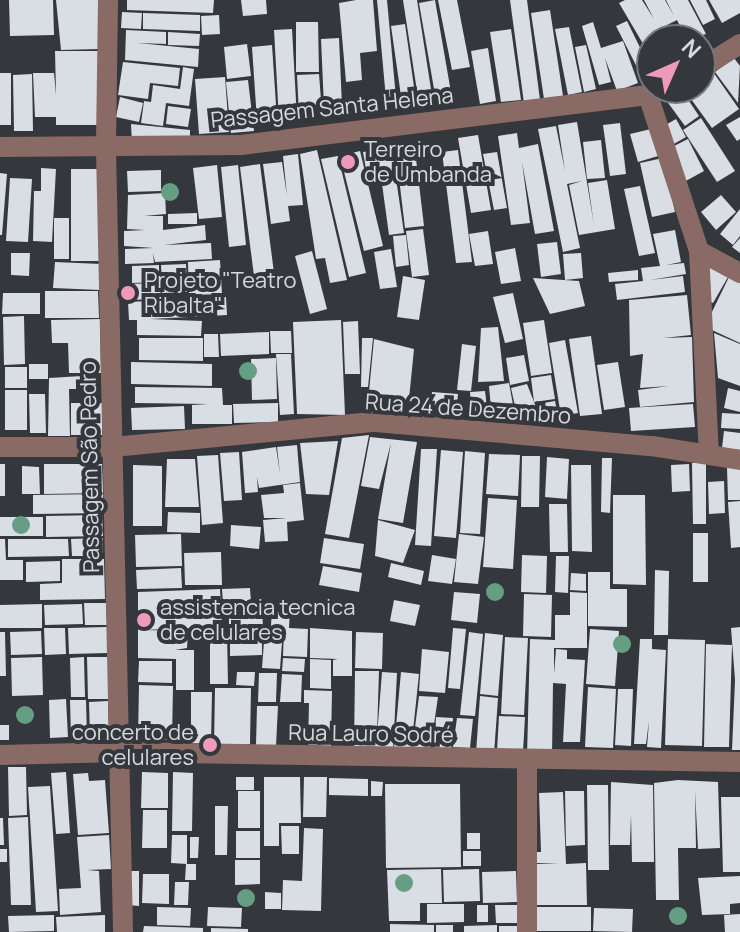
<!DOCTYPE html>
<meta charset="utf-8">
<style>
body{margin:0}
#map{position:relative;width:740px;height:932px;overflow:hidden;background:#34373c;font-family:Manrope,sans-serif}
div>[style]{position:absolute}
.building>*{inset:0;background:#d9dde4}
.minor>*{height:20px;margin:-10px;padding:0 10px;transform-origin:10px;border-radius:10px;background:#896a64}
.trees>*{width:18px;height:18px;margin:-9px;border-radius:50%;background:#669e83}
.dots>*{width:22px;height:22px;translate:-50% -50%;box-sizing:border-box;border:4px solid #34373c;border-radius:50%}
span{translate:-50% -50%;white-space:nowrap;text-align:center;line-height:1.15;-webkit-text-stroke:8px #34373c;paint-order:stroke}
.street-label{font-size:22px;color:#d7d9dc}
.poi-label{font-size:22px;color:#d7d9dc}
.left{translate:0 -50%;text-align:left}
.right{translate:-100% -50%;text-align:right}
.north{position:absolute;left:636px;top:24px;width:80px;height:80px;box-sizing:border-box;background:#34373c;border:2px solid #75787c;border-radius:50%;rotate:45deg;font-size:22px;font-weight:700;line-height:32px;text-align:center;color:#d7d9dc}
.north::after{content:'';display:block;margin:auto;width:28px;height:36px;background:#ef9ab8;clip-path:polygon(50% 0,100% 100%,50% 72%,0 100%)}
</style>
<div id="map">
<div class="building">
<i style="clip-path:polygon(9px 0,53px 0,54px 35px,10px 36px)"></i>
<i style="clip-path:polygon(56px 0,99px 0,99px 49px,61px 50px)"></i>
<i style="clip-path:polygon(127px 0,214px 0,213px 13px,127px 10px)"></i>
<i style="clip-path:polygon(241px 0,266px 0,267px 14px,243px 16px)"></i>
<i style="clip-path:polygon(356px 0,373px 0,377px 51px,360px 53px,362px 80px,346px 82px,339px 3px)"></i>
<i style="clip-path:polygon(377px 0,387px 0,396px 98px,386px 99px)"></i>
<i style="clip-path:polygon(403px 0,417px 0,433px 102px,419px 104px)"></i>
<i style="clip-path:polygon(435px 0,453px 104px,437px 106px,419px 3px)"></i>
<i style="clip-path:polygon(438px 0,457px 0,470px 67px,452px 70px)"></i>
<i style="clip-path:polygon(510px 0,527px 0,540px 100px,524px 103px)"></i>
<i style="clip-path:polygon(625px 0,642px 0,654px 19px,644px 0,665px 0,674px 16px,666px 0,688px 0,706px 34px,687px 40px,677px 20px,659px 29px,666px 40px,652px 40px,652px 59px,619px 3px)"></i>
<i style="clip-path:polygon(690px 0,706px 0,715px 19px,703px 25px)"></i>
<i style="clip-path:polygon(709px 0,740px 0,740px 13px,722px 23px)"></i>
<i style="clip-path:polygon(550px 10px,563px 96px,544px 99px,531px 13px)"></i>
<i style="clip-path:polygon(122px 12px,142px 13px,141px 29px,121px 28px)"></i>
<i style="clip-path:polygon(143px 13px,200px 15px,200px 31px,143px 29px)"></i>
<i style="clip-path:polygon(219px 15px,220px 34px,202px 35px,201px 16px)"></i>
<i style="clip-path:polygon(627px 21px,650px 68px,640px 73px,616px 26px)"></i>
<i style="clip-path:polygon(296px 22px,318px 22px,319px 72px,296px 72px)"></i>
<i style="clip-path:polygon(593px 22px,601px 48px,623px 41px,638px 83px,617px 91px,605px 58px,611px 82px,599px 85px,582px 26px)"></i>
<i style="clip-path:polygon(405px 24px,417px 108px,403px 110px,391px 26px)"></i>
<i style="clip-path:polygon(569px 27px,582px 92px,568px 95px,555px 29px)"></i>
<i style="clip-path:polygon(292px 29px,297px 119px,279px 120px,274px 30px)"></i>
<i style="clip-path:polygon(511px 29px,521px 100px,501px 102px,490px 32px)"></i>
<i style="clip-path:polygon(126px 30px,166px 32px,166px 44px,138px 43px,199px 49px,198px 67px,125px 60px)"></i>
<i style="clip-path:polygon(168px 32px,200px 34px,199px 46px,168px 45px)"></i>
<i style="clip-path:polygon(339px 38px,342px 106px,324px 107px,321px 39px)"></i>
<i style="clip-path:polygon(247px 44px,251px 76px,227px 79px,224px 47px)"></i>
<i style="clip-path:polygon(272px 45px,277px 120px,257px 121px,252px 47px)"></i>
<i style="clip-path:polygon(586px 45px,596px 89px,584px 92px,575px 47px)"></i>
<i style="clip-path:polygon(488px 48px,496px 101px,480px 104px,471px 51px)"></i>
<i style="clip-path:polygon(55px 51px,99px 51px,100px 125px,56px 125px,56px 117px,35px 117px,33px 73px,54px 73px,56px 95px)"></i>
<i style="clip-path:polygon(734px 58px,740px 66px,738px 103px,715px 72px)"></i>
<i style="clip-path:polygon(123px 62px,180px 68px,178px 86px,150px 83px,148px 99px,118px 95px)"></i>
<i style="clip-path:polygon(183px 67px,194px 69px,189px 106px,166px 103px,163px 126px,141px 123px,144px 101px,151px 102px,153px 85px,180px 89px)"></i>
<i style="clip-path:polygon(711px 69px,739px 109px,712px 128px,683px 88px,700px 88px,700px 77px)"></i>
<i style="clip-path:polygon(0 73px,11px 73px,11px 125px,0 125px)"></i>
<i style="clip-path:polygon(32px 74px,33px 131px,14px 131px,13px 75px)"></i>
<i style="clip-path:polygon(319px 74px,322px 113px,299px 114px,297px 75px)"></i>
<i style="clip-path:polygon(225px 77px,229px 132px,199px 134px,195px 79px)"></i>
<i style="clip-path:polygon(248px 80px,254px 131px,231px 133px,226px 82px)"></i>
<i style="clip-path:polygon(681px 89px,699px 116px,685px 126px,666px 100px)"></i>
<i style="clip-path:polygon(120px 97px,143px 103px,139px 122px,116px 117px)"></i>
<i style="clip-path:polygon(168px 106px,191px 109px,188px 127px,166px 124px)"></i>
<i style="clip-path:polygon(740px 117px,740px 139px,737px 141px,726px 125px)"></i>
<i style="clip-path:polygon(701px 118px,735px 171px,717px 182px,683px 130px)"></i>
<i style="clip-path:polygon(676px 119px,686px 137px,672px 145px,662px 127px)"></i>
<i style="clip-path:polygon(577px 122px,594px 225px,588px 183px,607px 180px,615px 229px,579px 235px,569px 185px,582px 181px,567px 184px,580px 248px,563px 252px,538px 129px,556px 126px,565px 171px,558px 125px)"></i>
<i style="clip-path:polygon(620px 123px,626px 174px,610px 176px,603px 125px)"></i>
<i style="clip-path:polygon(131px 124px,190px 130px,190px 142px,132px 144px)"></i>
<i style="clip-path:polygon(651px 129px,658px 156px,638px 162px,630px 134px)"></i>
<i style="clip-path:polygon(517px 133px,519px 148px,538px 144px,554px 231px,535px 234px,522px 162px,530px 223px,511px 225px,498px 136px)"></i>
<i style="clip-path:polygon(478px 135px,491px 210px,471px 213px,458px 138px)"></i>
<i style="clip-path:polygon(688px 139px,704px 171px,684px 182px,668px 149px)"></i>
<i style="clip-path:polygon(601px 140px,605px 178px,587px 179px,583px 142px)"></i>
<i style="clip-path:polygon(414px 142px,424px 226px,405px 228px,395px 145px)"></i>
<i style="clip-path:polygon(317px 150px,347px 280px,330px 283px,325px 258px,316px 259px,300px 154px)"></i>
<i style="clip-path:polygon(375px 150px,378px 168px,377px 153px,392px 151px,404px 233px,389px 235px,382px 184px,369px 186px,363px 152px)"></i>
<i style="clip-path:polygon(458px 150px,472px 262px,456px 263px,442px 152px)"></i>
<i style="clip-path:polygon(360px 151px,383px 246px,364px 251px,340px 156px)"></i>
<i style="clip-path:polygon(497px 152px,507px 208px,494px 210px,483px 154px)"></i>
<i style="clip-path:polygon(298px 154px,303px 205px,288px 206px,290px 221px,271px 224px,263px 164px,282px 162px,287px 196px,283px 156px)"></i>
<i style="clip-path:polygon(338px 156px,366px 273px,349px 277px,321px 159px)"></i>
<i style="clip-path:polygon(663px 158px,675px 212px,652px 217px,640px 163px)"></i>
<i style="clip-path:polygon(260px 164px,274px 273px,254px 276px,240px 167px)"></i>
<i style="clip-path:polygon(217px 165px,222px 217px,199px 219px,193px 168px)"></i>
<i style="clip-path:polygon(238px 165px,246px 245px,229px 247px,221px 167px)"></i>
<i style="clip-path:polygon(41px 168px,56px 169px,52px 242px,33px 241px,34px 191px,41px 191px)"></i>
<i style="clip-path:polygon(71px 169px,100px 169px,99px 261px,71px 261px)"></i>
<i style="clip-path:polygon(161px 170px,161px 191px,128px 192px,127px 171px)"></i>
<i style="clip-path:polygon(0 173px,7px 174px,2px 235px,0 235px)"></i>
<i style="clip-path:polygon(10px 178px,32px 179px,28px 242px,6px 241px)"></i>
<i style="clip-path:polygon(640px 186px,655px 253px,639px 256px,624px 189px)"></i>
<i style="clip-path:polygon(165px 193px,166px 214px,144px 216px,163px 216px,163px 230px,205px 225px,206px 240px,164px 245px,211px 243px,212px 259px,155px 262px,153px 253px,154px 263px,125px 264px,125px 249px,154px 248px,124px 246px,124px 231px,145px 230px,127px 229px,128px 195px)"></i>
<i style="clip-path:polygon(721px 195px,736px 212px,716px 230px,701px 212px)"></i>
<i style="clip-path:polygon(740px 209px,740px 236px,733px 245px,720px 234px)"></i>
<i style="clip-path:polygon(197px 213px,197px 224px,168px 224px,168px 214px)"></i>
<i style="clip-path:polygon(54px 218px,69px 218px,69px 259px,54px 259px)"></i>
<i style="clip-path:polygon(423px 229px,429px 275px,412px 277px,406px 231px)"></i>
<i style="clip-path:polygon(675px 230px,681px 262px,666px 265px,684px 263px,686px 274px,650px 280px,683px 276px,685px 292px,617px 300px,615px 284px,643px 281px,641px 268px,660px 266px,653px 234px)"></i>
<i style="clip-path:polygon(488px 231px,493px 264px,475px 266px,469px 234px)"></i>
<i style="clip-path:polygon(406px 235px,409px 265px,396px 267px,393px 236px)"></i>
<i style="clip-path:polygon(740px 238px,740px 253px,732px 247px)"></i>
<i style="clip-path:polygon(557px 242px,561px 274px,541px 277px,537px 244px)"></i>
<i style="clip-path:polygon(515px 248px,521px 281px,501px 284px,495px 252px)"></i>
<i style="clip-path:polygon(391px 249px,397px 287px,380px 289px,374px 252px)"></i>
<i style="clip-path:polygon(312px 251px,327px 309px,310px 314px,295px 256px)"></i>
<i style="clip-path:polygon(11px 253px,30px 253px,29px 276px,11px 275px)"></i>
<i style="clip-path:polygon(581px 253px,583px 278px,565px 280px,563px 254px)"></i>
<i style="clip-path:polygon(220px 260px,222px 294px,189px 295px,188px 262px)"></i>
<i style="clip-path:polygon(55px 262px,101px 264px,100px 290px,53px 288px)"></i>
<i style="clip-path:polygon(186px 264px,187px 292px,162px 293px,162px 283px,167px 282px,162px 282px,161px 265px)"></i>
<i style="clip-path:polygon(159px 265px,159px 282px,132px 283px,132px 266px)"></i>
<i style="clip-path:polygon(710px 267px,728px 277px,713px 303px,705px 299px,703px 280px)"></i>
<i style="clip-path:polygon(638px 270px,638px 280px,609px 282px,608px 273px)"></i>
<i style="clip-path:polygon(403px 276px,425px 280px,419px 320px,397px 317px)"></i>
<i style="clip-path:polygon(729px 277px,740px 282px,740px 343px,712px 330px,709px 318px)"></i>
<i style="clip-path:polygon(533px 278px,579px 281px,585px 306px,550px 314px)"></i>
<i style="clip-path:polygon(160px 283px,161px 299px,126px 300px,125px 284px)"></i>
<i style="clip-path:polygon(45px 291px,98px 291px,99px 318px,45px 318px)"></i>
<i style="clip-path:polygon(3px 293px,40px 293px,40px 314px,2px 314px)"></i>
<i style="clip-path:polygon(513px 293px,523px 339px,505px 343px,493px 297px)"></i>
<i style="clip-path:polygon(687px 295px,691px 335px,663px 338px,692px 337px,694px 402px,640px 407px,638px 390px,669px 386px,640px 388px,643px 354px,630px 356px,629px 300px)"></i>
<i style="clip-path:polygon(226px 297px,227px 315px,150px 319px,202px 321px,201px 336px,137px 335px,137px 320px,129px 320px,128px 302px)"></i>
<i style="clip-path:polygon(24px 316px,25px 364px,4px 365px,3px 317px)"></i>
<i style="clip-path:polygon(100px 319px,101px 373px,69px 373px,68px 343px,52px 343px,51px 320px)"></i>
<i style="clip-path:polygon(341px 320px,345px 415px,297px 414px,293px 322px)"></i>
<i style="clip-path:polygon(544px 320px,552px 373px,531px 376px,523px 323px)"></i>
<i style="clip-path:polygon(358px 321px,360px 374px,345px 374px,343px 322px)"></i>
<i style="clip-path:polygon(498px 327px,504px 381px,478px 382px,481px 328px)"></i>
<i style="clip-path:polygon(270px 331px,291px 331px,292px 353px,271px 353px)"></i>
<i style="clip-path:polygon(269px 332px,269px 354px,221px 356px,220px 334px)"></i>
<i style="clip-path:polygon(714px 333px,740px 344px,740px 386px,718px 378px)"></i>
<i style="clip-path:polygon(204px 334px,218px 334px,219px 357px,204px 357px)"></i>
<i style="clip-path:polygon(591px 336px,602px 414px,580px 416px,569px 339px)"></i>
<i style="clip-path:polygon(139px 338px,203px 338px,203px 361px,139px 360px)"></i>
<i style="clip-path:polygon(362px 338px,373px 338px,368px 387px,361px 387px)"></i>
<i style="clip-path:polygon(374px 339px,414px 349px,408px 409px,368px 402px)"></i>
<i style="clip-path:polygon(565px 340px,578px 413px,561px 416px,549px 343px)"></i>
<i style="clip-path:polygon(462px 344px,476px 346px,471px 391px,457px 390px)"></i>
<i style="clip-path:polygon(276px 354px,291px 354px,294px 414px,280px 415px)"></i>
<i style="clip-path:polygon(524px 355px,529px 381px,510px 385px,506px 358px)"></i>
<i style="clip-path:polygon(276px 358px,277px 399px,252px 400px,251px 359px)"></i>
<i style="clip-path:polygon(131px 362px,212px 364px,212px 386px,131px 384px)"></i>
<i style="clip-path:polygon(618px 362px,625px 407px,604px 410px,597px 365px)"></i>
<i style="clip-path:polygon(29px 364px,48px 364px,48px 379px,29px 379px)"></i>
<i style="clip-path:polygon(5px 367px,27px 367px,27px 388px,5px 388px)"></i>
<i style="clip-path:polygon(98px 375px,98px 389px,69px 389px,70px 436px,48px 436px,49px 378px)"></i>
<i style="clip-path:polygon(551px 375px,555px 399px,534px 402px,531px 378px)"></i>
<i style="clip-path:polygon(509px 383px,516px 421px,492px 419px,489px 386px)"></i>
<i style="clip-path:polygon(527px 384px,536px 407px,541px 421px,518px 420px,511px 388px)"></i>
<i style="clip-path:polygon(135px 387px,222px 388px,223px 405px,232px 405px,232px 424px,192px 424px,192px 405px,208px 404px,135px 403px)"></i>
<i style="clip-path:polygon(728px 388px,740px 391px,740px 412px,724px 408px)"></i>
<i style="clip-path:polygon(5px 390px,27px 390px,27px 430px,5px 430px)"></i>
<i style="clip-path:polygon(485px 391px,488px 416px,472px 417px,470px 392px)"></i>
<i style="clip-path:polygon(432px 392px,458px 394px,456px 414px,431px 412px)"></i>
<i style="clip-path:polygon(29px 394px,45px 394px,46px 433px,30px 433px)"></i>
<i style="clip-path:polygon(555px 401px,559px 420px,542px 424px,538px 404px)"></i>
<i style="clip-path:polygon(71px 403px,103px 403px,102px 435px,71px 435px)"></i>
<i style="clip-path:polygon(278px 403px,278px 422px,234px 423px,233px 404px)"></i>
<i style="clip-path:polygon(693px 404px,695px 427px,631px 431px,629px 408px)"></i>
<i style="clip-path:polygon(184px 406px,185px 429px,132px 430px,131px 408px)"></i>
<i style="clip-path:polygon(722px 413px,740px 414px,740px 429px,721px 428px)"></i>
<i style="clip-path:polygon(724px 431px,740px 433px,740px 450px,722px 448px)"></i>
<i style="clip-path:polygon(369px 435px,349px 538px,325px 534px,342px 438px)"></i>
<i style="clip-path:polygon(370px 437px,417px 442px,403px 523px,378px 519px,391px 443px,379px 489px,361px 486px)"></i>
<i style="clip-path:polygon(338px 441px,329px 495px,306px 494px,300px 443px)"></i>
<i style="clip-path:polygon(297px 445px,300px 482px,259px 488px,257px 477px,258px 492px,245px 493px,242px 452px,276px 447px,280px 474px,277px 447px)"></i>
<i style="clip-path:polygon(421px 449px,437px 449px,431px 546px,415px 545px)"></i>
<i style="clip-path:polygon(441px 450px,463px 452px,456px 538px,434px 536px)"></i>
<i style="clip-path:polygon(465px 451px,485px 453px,480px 534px,460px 533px)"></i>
<i style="clip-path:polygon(239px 452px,242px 500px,224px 501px,220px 453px)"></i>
<i style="clip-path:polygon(489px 454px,520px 455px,518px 496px,486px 494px)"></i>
<i style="clip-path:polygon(218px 455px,223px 523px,202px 525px,197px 456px)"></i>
<i style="clip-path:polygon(522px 456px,540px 456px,539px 507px,521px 507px)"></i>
<i style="clip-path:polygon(547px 457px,569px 459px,567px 499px,545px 497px)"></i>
<i style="clip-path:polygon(602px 458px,612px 458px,610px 513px,601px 512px)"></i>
<i style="clip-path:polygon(167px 459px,195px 459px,199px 507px,165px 507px)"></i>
<i style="clip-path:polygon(692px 463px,706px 463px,706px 524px,693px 524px)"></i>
<i style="clip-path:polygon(0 464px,5px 464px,5px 496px,0 496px)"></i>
<i style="clip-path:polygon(44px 464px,102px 464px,103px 493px,44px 494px)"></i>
<i style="clip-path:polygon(689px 464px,690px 491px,672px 492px,671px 465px)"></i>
<i style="clip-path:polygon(133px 465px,162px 466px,162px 526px,133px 526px)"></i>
<i style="clip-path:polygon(571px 465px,591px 465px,592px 552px,572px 551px)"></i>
<i style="clip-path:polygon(22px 466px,39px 467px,40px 494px,22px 494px)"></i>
<i style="clip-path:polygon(727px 467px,740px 467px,740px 500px,728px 500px)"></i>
<i style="clip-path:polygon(724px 481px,725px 513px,709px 514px,708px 482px)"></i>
<i style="clip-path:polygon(300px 483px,304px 520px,287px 522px,288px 541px,265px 542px,263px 520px,287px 518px,264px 518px,261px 495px,284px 493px,283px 485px)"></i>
<i style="clip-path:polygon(103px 494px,103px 513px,33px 514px,33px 495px)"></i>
<i style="clip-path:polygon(613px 495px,645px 495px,646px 585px,613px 584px)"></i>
<i style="clip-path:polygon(488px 498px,517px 500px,513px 569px,483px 567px)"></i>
<i style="clip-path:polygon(740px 501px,740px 547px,731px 548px,728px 502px)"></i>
<i style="clip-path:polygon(549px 504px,567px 504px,568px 552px,550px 552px)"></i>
<i style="clip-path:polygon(168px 512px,200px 513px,200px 533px,167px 532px)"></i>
<i style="clip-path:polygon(102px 515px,103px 536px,46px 537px,46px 516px)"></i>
<i style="clip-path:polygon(0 517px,43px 517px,43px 536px,0 536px)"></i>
<i style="clip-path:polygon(378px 520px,415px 530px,403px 563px,375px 556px)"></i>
<i style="clip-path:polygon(231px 525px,261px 527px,259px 549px,230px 546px)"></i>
<i style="clip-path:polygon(693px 533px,708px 533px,708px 582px,693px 582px)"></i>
<i style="clip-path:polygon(181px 534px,182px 566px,136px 567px,135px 535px)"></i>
<i style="clip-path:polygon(459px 534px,484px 537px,478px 584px,454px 582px)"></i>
<i style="clip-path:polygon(103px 538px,103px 556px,72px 556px,71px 539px)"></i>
<i style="clip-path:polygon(324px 538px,364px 544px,360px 569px,320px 563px)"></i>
<i style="clip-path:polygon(0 539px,5px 539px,6px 560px,23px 560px,23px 580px,0 580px)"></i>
<i style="clip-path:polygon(8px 539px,68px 539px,69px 556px,8px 557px)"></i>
<i style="clip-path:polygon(221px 552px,222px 585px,185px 585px,184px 553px)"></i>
<i style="clip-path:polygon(432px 555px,456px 559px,452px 584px,428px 581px)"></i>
<i style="clip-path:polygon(522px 555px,547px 556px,546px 593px,521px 592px)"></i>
<i style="clip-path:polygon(556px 556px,569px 556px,568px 593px,555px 592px)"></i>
<i style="clip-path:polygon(62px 559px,104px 559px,105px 599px,40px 600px,40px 584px,62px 583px)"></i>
<i style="clip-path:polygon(60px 561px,60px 581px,26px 582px,26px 562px)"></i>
<i style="clip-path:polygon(391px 563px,424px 571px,421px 585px,388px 577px)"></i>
<i style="clip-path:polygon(323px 566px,362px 573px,359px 592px,319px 585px)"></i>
<i style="clip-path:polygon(181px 568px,182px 588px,137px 589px,136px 570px)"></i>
<i style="clip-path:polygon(655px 570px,669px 571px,668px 635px,654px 635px)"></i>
<i style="clip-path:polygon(588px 572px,610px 572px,610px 589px,627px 589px,627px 627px,588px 626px)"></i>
<i style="clip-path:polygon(571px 573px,586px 574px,586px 591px,570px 590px)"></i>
<i style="clip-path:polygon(250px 588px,251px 603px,223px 603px,222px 589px)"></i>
<i style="clip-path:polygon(220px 589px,222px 627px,143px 630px,188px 631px,187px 648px,175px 650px,194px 650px,194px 690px,176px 690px,176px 659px,138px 658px,138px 592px)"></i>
<i style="clip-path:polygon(454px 592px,480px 594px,477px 623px,451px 620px)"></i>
<i style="clip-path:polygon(570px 592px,587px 593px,587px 648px,554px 648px,554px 674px,556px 649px,567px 650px,567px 659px,585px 660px,580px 742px,563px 742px,566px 684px,553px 683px,552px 757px,527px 756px,530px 639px,555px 640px,555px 615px,570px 615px)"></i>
<i style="clip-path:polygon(524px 594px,552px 595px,551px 637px,523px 636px)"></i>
<i style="clip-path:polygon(394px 600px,420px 605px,415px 626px,390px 621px)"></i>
<i style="clip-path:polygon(84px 603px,106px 603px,107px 625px,85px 625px)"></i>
<i style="clip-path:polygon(42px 604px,42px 628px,0 628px,0 605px)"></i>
<i style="clip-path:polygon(82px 604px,83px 624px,45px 625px,44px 605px)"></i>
<i style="clip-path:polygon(229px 606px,262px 606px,263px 629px,229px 629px)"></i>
<i style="clip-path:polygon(272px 607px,290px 609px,289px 628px,308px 629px,307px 657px,283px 656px,284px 628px,271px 626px)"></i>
<i style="clip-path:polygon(107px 627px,108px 653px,69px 654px,68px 628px)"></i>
<i style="clip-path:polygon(740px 627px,740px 750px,732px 750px,735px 680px,731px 628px)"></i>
<i style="clip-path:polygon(44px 628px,65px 628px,66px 654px,45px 655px)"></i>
<i style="clip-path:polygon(265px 628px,283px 629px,280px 669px,262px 668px)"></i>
<i style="clip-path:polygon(310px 628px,352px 631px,352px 676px,333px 676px,333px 660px,338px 659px,310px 658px)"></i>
<i style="clip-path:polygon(453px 628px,466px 629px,460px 689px,448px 688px)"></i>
<i style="clip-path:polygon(590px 629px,619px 631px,615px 686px,586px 684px)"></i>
<i style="clip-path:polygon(41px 631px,42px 654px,11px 655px,10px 632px)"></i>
<i style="clip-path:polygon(230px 631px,262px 631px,262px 655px,230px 656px)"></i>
<i style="clip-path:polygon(0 632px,5px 632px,6px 676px,0 676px)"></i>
<i style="clip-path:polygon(356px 632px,383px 633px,382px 669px,355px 668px)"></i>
<i style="clip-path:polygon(469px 632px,483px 634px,475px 716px,460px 715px)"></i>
<i style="clip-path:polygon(210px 633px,227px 633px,228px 684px,210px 684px)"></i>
<i style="clip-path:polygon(485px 633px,503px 635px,498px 696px,480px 694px)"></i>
<i style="clip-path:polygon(505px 637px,528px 638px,524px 715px,501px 714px)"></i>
<i style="clip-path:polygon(640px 639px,652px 639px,652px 649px,666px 650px,661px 748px,647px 747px,649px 721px,646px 744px,634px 744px)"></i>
<i style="clip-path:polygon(668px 639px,705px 640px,702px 746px,665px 745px)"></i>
<i style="clip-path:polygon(706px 644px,732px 645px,729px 747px,704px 747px)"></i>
<i style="clip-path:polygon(422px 649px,449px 652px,445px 693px,419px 691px)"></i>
<i style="clip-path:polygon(42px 657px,43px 695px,12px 696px,11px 658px)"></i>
<i style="clip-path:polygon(84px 657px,85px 697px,71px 697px,70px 658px)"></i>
<i style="clip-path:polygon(87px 657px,108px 657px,109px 699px,88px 699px)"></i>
<i style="clip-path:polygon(283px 658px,305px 659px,304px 672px,282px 671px)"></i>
<i style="clip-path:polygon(310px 659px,331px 660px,331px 689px,310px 688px)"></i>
<i style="clip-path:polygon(139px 661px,172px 661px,172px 683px,138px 682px)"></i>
<i style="clip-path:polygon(355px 671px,379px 671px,377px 736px,382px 672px,397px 673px,393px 751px,354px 746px)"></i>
<i style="clip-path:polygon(237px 672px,255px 672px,254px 686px,236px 685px)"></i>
<i style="clip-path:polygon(401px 672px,419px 674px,411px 750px,394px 748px)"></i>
<i style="clip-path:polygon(259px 673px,277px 673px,276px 702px,258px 702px)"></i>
<i style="clip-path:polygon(282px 674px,302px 675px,301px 702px,280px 702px)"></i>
<i style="clip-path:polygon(139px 685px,173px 686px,172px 740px,138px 739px)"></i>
<i style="clip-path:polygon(588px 687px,616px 689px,613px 748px,585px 747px)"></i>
<i style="clip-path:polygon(215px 688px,251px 688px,250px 744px,214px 744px)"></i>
<i style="clip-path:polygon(618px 689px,633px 689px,631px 746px,615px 745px)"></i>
<i style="clip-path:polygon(304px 690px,332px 691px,331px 746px,308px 745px,309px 703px,304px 703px)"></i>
<i style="clip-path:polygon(191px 692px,212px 692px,211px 744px,191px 743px)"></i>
<i style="clip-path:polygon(419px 696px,438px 697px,430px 752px,412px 751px)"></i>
<i style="clip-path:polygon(480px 696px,498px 698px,494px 754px,476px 753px)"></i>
<i style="clip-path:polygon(66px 699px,68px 737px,50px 738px,49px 700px)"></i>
<i style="clip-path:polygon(70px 700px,86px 700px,87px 737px,71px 737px)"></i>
<i style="clip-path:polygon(108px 701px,109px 736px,90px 737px,89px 702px)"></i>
<i style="clip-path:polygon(257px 706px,278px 706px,276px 746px,256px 745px)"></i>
<i style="clip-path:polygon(499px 716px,525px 717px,523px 752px,497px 751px)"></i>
<i style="clip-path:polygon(436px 717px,453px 718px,451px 752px,434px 750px)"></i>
<i style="clip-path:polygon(457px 718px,473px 719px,470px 748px,453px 747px)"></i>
<i style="clip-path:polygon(0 725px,9px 725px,9px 740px,0 740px)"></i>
<i style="clip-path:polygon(8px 767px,26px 767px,27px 815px,9px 816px)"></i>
<i style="clip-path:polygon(66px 772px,70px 833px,56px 834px,51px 773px)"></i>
<i style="clip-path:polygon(142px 772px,168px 773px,168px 808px,141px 808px)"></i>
<i style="clip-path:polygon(173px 772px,193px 773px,192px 831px,172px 831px)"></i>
<i style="clip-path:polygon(88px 773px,89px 781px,105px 780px,109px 833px,78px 835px,73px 774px)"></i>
<i style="clip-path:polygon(236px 777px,254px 777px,254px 790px,236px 790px)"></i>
<i style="clip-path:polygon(264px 777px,300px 777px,301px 823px,279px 823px,279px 846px,264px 846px)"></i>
<i style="clip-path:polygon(304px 777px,327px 777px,326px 817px,303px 817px)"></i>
<i style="clip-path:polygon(329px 778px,368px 779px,368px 796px,329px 795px)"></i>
<i style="clip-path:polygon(678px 780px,718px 782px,720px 848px,698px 849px,695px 791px,696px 848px,678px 848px,679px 900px,656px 900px,654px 783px)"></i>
<i style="clip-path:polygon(371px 781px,383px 782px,382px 796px,371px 796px)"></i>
<i style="clip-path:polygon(611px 782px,653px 785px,654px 862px,632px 862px,631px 815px,630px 845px,610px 845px)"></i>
<i style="clip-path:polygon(385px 784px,460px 784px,461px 867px,386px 868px)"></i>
<i style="clip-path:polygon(587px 785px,608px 785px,609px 870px,588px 870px)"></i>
<i style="clip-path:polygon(50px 786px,58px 911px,36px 912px,28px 787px)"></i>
<i style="clip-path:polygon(238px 791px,260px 791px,260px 828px,238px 828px)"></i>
<i style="clip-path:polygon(565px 791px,584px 791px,585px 845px,566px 846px)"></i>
<i style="clip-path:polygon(563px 792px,566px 864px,586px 863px,587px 905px,537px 905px,536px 864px,559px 864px,537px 863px,537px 852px,541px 852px,539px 793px)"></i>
<i style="clip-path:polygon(721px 797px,740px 797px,740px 872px,723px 872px)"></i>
<i style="clip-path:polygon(215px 806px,228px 806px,227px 855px,215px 855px)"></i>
<i style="clip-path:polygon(143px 810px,167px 810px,167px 848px,142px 848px)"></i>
<i style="clip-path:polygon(28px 817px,31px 905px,11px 905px,8px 818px)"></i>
<i style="clip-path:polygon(0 818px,3px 818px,4px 845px,0 845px)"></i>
<i style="clip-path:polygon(281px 826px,299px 826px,299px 854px,282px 854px)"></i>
<i style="clip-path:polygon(304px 828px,323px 829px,321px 911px,282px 910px,283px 880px,302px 881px)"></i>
<i style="clip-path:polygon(236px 831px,260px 831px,260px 858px,236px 858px)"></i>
<i style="clip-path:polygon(467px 833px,480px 833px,480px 849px,467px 849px)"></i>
<i style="clip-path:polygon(109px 835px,111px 869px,87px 870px,99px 871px,101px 912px,60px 915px,59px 889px,81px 888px,77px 837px)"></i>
<i style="clip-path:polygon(172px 835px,187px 835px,187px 864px,171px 863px)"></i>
<i style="clip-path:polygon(190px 837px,199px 837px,198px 858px,190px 858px)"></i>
<i style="clip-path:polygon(0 849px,7px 849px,7px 862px,0 862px)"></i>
<i style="clip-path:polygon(463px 851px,481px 851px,481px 866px,463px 866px)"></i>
<i style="clip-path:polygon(235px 860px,260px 860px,260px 884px,235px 885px)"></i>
<i style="clip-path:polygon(186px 864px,196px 864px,196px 880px,185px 880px)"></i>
<i style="clip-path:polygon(441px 869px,442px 903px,420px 903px,420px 921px,389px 921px,387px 870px)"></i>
<i style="clip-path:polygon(479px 869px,480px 901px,444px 902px,443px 870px)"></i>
<i style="clip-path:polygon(127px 871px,139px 871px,139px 906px,127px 905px)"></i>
<i style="clip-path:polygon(516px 871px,517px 902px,483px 903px,482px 872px)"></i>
<i style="clip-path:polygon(143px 874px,169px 874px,169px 904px,142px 903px)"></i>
<i style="clip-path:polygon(740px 876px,740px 903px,730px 904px,730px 914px,702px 915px,698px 878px)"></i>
<i style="clip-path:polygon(175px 882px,189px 882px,188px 905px,174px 905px)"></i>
<i style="clip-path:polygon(265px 892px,281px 893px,281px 909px,265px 909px)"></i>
<i style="clip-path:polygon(427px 904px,464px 904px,464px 922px,427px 923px)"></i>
<i style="clip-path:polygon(477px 905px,488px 905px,488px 922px,477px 922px)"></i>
<i style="clip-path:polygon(495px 905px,525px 905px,525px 923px,496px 923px)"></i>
<i style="clip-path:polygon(157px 907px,191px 908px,190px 926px,157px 925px)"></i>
<i style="clip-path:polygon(208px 907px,242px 908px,241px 927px,207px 926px)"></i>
<i style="clip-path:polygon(537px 907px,591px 907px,591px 931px,537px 931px)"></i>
<i style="clip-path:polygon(594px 908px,633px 909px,632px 932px,593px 931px)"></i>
<i style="clip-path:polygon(740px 914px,740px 932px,725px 932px,724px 915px)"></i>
<i style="clip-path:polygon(54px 915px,54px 931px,9px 932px,8px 916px)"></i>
<i style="clip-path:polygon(105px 915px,105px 932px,57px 932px,56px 917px)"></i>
<i style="clip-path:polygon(390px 924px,434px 925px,434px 932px,390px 932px)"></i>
<i style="clip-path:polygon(436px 925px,453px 925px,453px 932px,436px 932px)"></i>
<i style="clip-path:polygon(497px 925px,497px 932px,464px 932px,464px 926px)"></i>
<i style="clip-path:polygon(144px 926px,203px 928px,203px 932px,143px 932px)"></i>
<i style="clip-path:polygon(499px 926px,523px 926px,523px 932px,499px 932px)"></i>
<i style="clip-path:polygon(211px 928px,248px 929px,248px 932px,211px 932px)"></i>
</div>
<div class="minor">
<i style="left:108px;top:0;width:150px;rotate:90.8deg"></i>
<i style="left:106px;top:150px;width:782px;rotate:88.75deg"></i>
<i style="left:700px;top:69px;width:47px;rotate:-32deg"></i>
<i style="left:648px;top:95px;width:164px;rotate:71.9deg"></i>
<i style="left:699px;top:251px;width:202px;rotate:87.2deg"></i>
<i style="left:0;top:147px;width:241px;rotate:-0.5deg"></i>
<i style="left:241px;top:145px;width:410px;rotate:-7deg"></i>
<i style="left:648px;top:95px;width:20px;rotate:-20deg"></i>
<i style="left:699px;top:251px;width:47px;rotate:28.2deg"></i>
<i style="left:0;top:447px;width:113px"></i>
<i style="left:113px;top:447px;width:263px;rotate:-5.5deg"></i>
<i style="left:375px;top:422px;width:278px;rotate:5deg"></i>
<i style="left:652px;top:446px;width:89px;rotate:9deg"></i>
<i style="left:0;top:755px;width:120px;rotate:-1.4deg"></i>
<i style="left:120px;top:752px;width:620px;rotate:0.92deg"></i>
<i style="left:527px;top:762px;width:170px;rotate:90deg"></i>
</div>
<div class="trees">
<i style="left:170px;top:192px"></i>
<i style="left:248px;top:371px"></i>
<i style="left:21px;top:525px"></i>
<i style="left:495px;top:592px"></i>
<i style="left:622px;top:644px"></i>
<i style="left:25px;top:715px"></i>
<i style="left:404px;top:883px"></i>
<i style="left:246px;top:898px"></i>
<i style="left:678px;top:916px"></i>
</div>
<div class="dots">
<i style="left:348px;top:162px;background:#ef9ab8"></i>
<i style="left:128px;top:293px;background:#ef9ab8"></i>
<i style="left:144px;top:620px;background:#ef9ab8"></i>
<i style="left:210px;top:745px;background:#ef9ab8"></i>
</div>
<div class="street-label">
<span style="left:332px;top:108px;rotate:-6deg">Passagem Santa Helena</span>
<span style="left:468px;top:409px;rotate:4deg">Rua 24 de Dezembro</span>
<span style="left:90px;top:467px;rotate:-91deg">Passagem São Pedro</span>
<span style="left:371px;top:734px;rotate:1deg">Rua Lauro Sodré</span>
</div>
<div class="poi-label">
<span class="left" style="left:364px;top:162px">Terreiro<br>de Umbanda</span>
<span class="left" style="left:144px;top:293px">Projeto "Teatro<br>Ribalta"</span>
<span class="left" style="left:160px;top:620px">assistencia tecnica<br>de celulares</span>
<span class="right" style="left:194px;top:745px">concerto de<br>celulares</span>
</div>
<div class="north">N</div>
</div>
